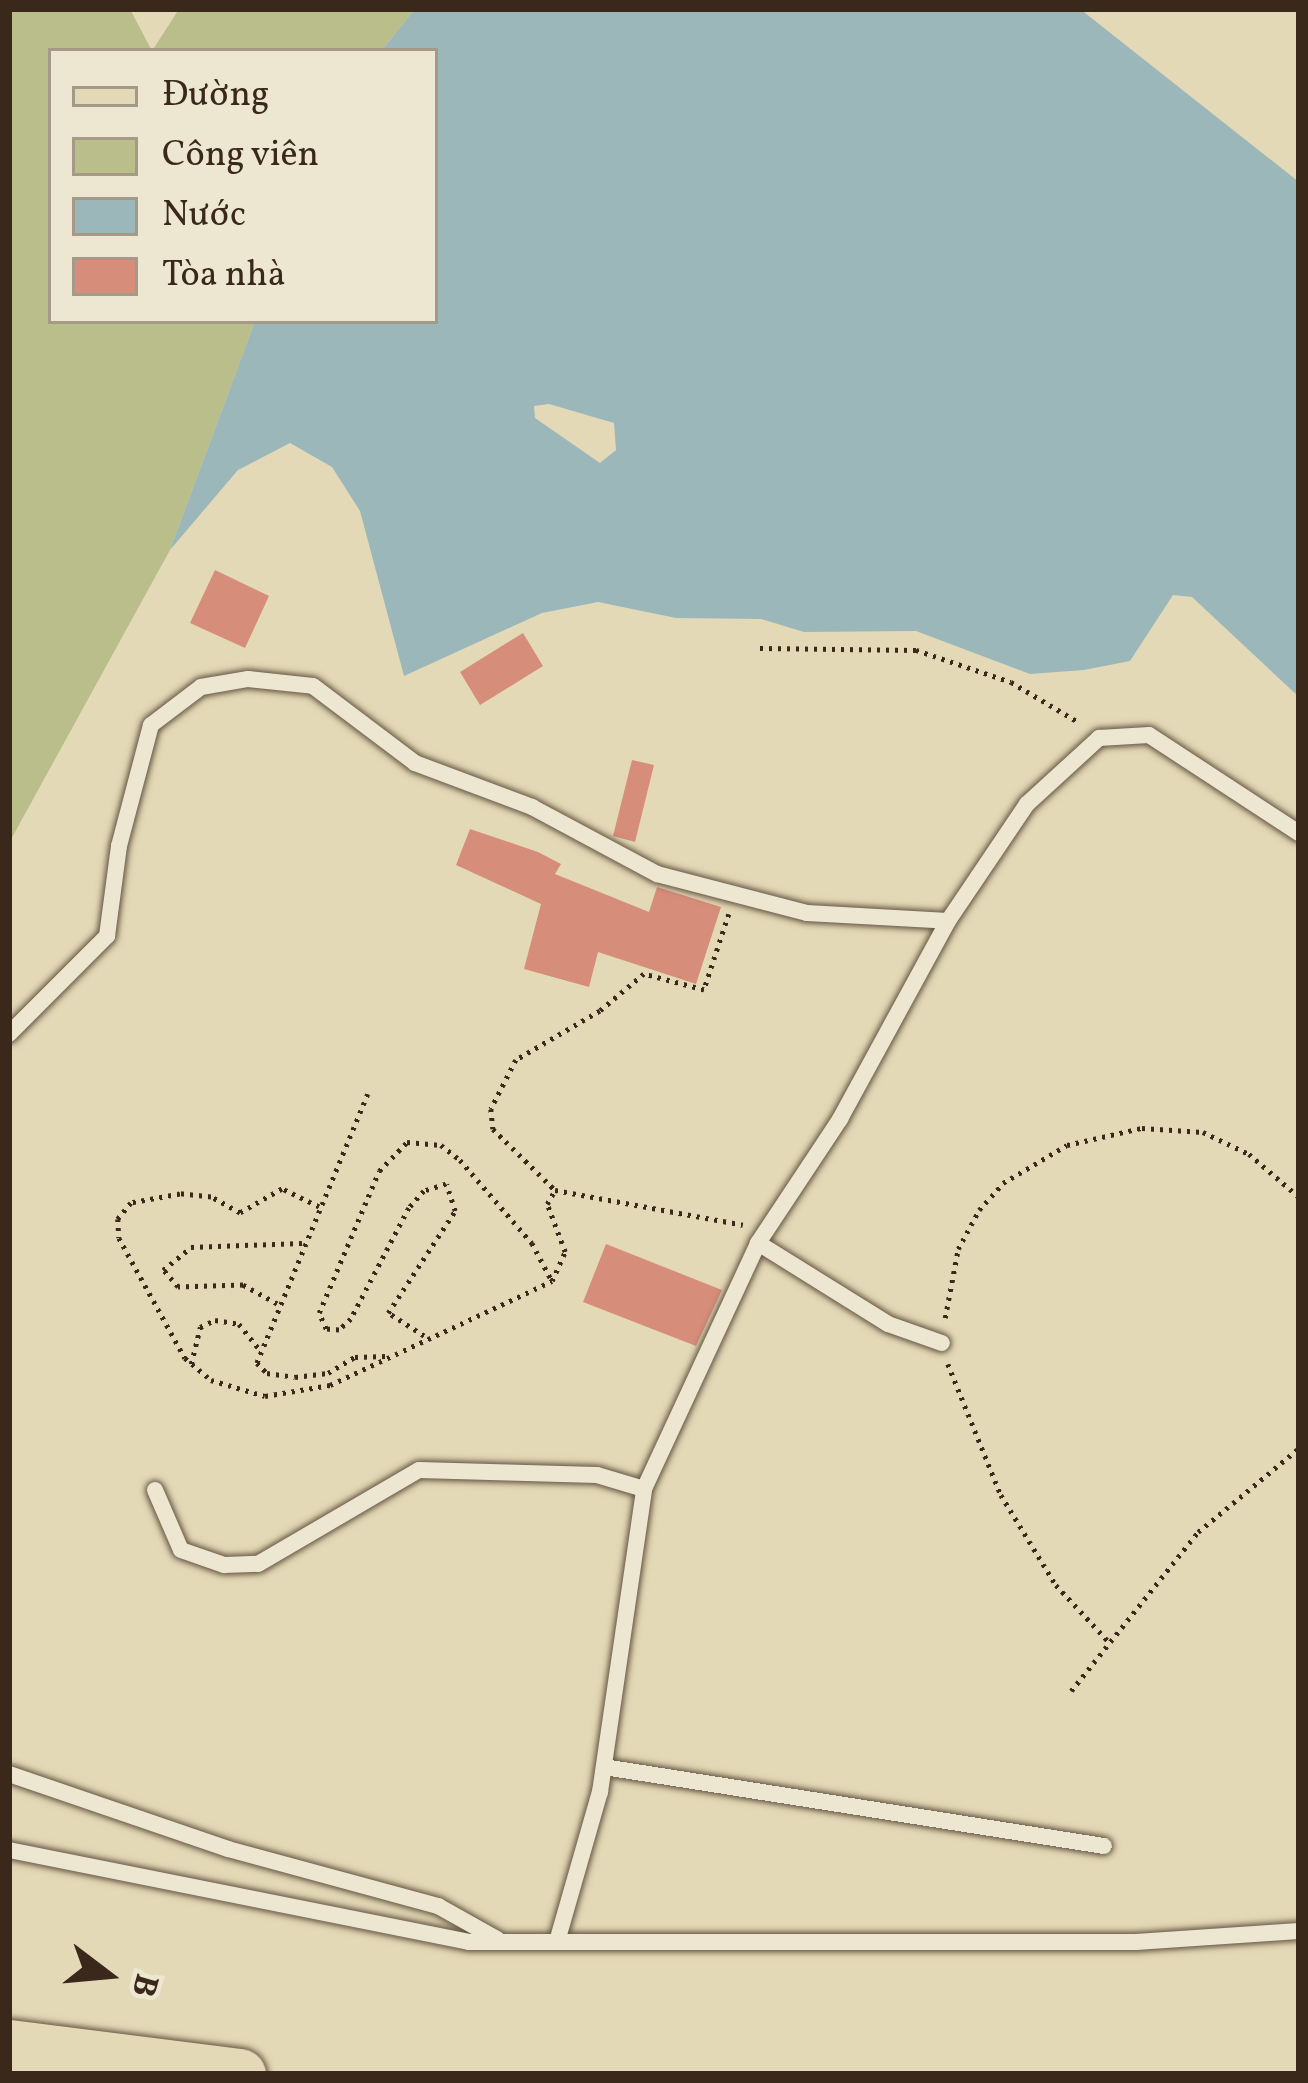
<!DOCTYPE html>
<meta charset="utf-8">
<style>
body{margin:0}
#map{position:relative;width:1308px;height:2083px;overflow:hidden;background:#e4d9b6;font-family:Vollkorn,serif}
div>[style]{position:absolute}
.green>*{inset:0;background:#babe8a}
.water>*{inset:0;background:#9cb7ba}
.building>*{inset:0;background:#d68d79}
.path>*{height:4.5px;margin-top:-2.25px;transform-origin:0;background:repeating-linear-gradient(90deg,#3a291b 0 3px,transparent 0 9px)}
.roads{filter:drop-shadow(0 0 3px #645542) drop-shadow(0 0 3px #645542)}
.service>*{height:16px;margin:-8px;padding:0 8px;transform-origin:8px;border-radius:8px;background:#ede6d0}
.primary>*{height:51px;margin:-25.5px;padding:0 25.5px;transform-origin:25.5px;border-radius:25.5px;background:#e4d9b6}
span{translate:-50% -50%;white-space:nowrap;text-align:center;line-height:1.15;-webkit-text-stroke:10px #ede6d0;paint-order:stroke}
.frame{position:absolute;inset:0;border:12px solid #3a291b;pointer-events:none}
.legend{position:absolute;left:48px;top:48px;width:390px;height:276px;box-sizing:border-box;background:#ede6d0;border:3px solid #a59a88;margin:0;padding:15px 21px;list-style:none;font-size:36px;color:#3a291b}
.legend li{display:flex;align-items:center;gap:24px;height:60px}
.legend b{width:60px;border:3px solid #a59a88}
.north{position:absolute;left:48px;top:1915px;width:120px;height:120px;-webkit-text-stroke:9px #ede6d0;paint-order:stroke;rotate:106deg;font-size:33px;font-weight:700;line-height:48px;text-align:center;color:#3a291b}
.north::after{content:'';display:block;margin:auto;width:42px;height:54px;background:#3a291b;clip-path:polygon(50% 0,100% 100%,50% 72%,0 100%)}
</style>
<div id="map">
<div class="green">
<i style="clip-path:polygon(9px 9px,130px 9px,152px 51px,179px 9px,415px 9px,381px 51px,51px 51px,51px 321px,255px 321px,170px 550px,9px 843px)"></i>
</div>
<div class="water">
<i style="clip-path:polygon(evenodd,415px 9px,1080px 9px,1299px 182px,1299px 697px,1192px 597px,1173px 595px,1130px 661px,1084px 670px,1030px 674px,916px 631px,804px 632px,761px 619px,676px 618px,598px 602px,542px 613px,404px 676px,360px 511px,332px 467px,290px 443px,238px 470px,170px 550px,255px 321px,435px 321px,435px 51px,381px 51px,415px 9px,549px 404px,614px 423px,616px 450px,600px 463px,535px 418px,534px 406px,549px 404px)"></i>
</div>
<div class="building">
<i style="clip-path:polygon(215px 570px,269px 596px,245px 648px,190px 623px)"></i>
<i style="clip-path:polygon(523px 633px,543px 666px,480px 705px,460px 672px)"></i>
<i style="clip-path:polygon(632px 760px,654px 765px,635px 842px,613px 836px)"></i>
<i style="clip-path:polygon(470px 829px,538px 852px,561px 864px,555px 874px,649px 912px,657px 887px,721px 907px,696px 984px,598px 952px,589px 987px,524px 969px,541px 904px,456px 865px)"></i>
<i style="clip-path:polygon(606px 1244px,722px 1290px,696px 1346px,583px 1302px)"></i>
</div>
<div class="path">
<i style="left:760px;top:648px;width:156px;rotate:0.7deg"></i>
<i style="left:916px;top:650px;width:100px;rotate:18.6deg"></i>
<i style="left:1011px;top:682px;width:80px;rotate:30.7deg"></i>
<i style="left:729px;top:914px;width:80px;rotate:108.2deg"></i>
<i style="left:704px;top:990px;width:62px;rotate:-165.1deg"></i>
<i style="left:644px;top:974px;width:57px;rotate:139.9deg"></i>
<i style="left:600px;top:1011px;width:97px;rotate:149.7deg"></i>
<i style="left:516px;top:1060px;width:55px;rotate:117deg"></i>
<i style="left:491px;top:1109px;width:20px;rotate:84deg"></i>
<i style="left:493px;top:1129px;width:87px;rotate:44.5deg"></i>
<i style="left:555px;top:1190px;width:191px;rotate:10.5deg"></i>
<i style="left:368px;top:1094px;width:291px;rotate:112.4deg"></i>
<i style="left:257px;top:1363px;width:14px;rotate:45deg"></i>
<i style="left:267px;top:1373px;width:28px;rotate:8deg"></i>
<i style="left:295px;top:1377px;width:33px;rotate:-7deg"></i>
<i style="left:328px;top:1373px;width:31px;rotate:-31deg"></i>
<i style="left:355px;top:1357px;width:31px;rotate:-2deg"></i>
<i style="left:319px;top:1207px;width:41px;rotate:-154.1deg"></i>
<i style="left:282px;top:1189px;width:48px;rotate:150.3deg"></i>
<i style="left:240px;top:1213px;width:33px;rotate:-151deg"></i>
<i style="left:211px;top:1197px;width:31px;rotate:-174deg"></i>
<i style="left:180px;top:1194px;width:50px;rotate:169.6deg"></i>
<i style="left:131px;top:1203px;width:21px;rotate:129deg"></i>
<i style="left:118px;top:1219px;width:19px;rotate:87deg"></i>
<i style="left:119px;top:1238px;width:137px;rotate:61.2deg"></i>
<i style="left:185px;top:1358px;width:34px;rotate:40deg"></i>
<i style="left:211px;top:1380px;width:56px;rotate:16.5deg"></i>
<i style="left:265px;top:1396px;width:66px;rotate:-9.6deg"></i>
<i style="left:330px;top:1385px;width:245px;rotate:-25.1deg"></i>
<i style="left:552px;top:1281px;width:32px;rotate:-66deg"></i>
<i style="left:565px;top:1252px;width:51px;rotate:-110.6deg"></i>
<i style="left:547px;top:1204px;width:16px;rotate:-60deg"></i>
<i style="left:277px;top:1304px;width:39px;rotate:-151deg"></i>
<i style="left:243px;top:1285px;width:65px;rotate:178.2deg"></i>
<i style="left:178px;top:1287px;width:23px;rotate:-131deg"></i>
<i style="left:163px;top:1270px;width:36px;rotate:-39deg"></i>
<i style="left:191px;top:1247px;width:111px;rotate:-2.1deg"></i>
<i style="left:945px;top:1318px;width:70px;rotate:-79.3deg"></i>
<i style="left:958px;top:1249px;width:44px;rotate:-61.7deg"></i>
<i style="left:979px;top:1210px;width:36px;rotate:-48deg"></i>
<i style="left:1003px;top:1183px;width:74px;rotate:-30.7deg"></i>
<i style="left:1067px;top:1145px;width:77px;rotate:-12.8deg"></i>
<i style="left:1142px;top:1128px;width:61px;rotate:3.8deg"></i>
<i style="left:1203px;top:1132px;width:51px;rotate:25.6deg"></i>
<i style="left:1249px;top:1154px;width:66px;rotate:40.7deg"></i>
<i style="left:424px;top:1336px;width:43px;rotate:-147.4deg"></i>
<i style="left:388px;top:1313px;width:122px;rotate:-56.7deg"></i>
<i style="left:455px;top:1211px;width:28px;rotate:-108deg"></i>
<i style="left:446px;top:1184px;width:23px;rotate:162deg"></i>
<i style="left:424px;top:1191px;width:23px;rotate:131deg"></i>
<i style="left:409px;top:1208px;width:125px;rotate:117.6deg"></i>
<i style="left:351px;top:1319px;width:16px;rotate:137deg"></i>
<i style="left:339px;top:1330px;width:13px;rotate:-176deg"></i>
<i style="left:326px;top:1329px;width:17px;rotate:-114deg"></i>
<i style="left:319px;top:1313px;width:154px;rotate:-67.1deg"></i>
<i style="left:379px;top:1171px;width:40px;rotate:-46deg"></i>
<i style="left:407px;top:1142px;width:34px;rotate:5deg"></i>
<i style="left:441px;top:1145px;width:24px;rotate:38deg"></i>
<i style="left:460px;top:1160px;width:110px;rotate:49.1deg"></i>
<i style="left:532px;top:1243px;width:43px;rotate:62.2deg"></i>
<i style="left:191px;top:1364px;width:38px;rotate:-76deg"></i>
<i style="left:200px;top:1327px;width:17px;rotate:-25deg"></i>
<i style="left:215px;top:1320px;width:24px;rotate:9deg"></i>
<i style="left:239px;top:1324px;width:33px;rotate:51deg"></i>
<i style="left:948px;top:1364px;width:141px;rotate:68deg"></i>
<i style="left:1001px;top:1495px;width:105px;rotate:58.6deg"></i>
<i style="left:1056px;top:1585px;width:78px;rotate:47.1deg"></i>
<i style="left:1071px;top:1691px;width:203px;rotate:-51.4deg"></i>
<i style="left:1198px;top:1532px;width:131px;rotate:-39.7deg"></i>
</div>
<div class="roads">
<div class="service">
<i style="left:9px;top:1034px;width:139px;rotate:-45deg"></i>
<i style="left:107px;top:936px;width:91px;rotate:-82.4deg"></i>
<i style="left:119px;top:846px;width:125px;rotate:-75.2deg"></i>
<i style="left:151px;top:725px;width:63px;rotate:-37.2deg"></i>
<i style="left:201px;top:687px;width:48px;rotate:-9.7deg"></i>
<i style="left:248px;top:679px;width:65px;rotate:6.1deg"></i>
<i style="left:313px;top:686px;width:128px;rotate:37deg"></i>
<i style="left:415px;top:763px;width:125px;rotate:20.6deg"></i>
<i style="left:532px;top:807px;width:142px;rotate:28.2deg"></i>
<i style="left:657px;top:874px;width:155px;rotate:14.6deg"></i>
<i style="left:807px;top:913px;width:141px;rotate:3.2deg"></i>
<i style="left:758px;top:1243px;width:153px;rotate:31.9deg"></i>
<i style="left:888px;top:1324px;width:57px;rotate:19.4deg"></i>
<i style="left:155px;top:1490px;width:65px;rotate:66.6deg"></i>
<i style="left:181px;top:1550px;width:46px;rotate:19.2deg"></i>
<i style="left:224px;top:1565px;width:34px;rotate:-2deg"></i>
<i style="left:258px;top:1564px;width:186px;rotate:-30.3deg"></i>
<i style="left:419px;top:1470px;width:178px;rotate:1.6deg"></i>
<i style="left:597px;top:1475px;width:49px;rotate:16.6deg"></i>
<i style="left:604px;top:1767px;width:506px;rotate:8.98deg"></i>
<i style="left:9px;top:1774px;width:231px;rotate:18.9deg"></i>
<i style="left:228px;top:1849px;width:218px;rotate:15.2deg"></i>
<i style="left:438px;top:1906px;width:68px;rotate:29.2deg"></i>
<i style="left:9px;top:1850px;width:469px;rotate:11.3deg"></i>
<i style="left:469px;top:1942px;width:667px"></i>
<i style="left:1136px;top:1942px;width:163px;rotate:-3.9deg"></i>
<i style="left:558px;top:1938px;width:152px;rotate:-74deg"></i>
<i style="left:600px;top:1792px;width:306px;rotate:-81.7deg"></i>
<i style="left:644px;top:1489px;width:271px;rotate:-65.1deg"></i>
<i style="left:758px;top:1243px;width:149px;rotate:-56.5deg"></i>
<i style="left:840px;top:1119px;width:226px;rotate:-61.4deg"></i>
<i style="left:948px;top:921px;width:141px;rotate:-56deg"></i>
<i style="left:1027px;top:804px;width:98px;rotate:-42.5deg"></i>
<i style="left:1099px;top:738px;width:50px;rotate:-3.4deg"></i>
<i style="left:1149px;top:735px;width:179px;rotate:33.2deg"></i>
</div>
<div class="primary">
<i style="left:9px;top:2045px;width:233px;rotate:7.2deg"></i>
</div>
</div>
<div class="frame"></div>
<ul class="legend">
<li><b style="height:15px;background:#e4d9b6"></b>Đường</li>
<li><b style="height:33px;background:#babe8a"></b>Công viên</li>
<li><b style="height:33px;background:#9cb7ba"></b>Nước</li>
<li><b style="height:33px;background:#d68d79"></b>Tòa nhà</li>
</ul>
<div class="north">B</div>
</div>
